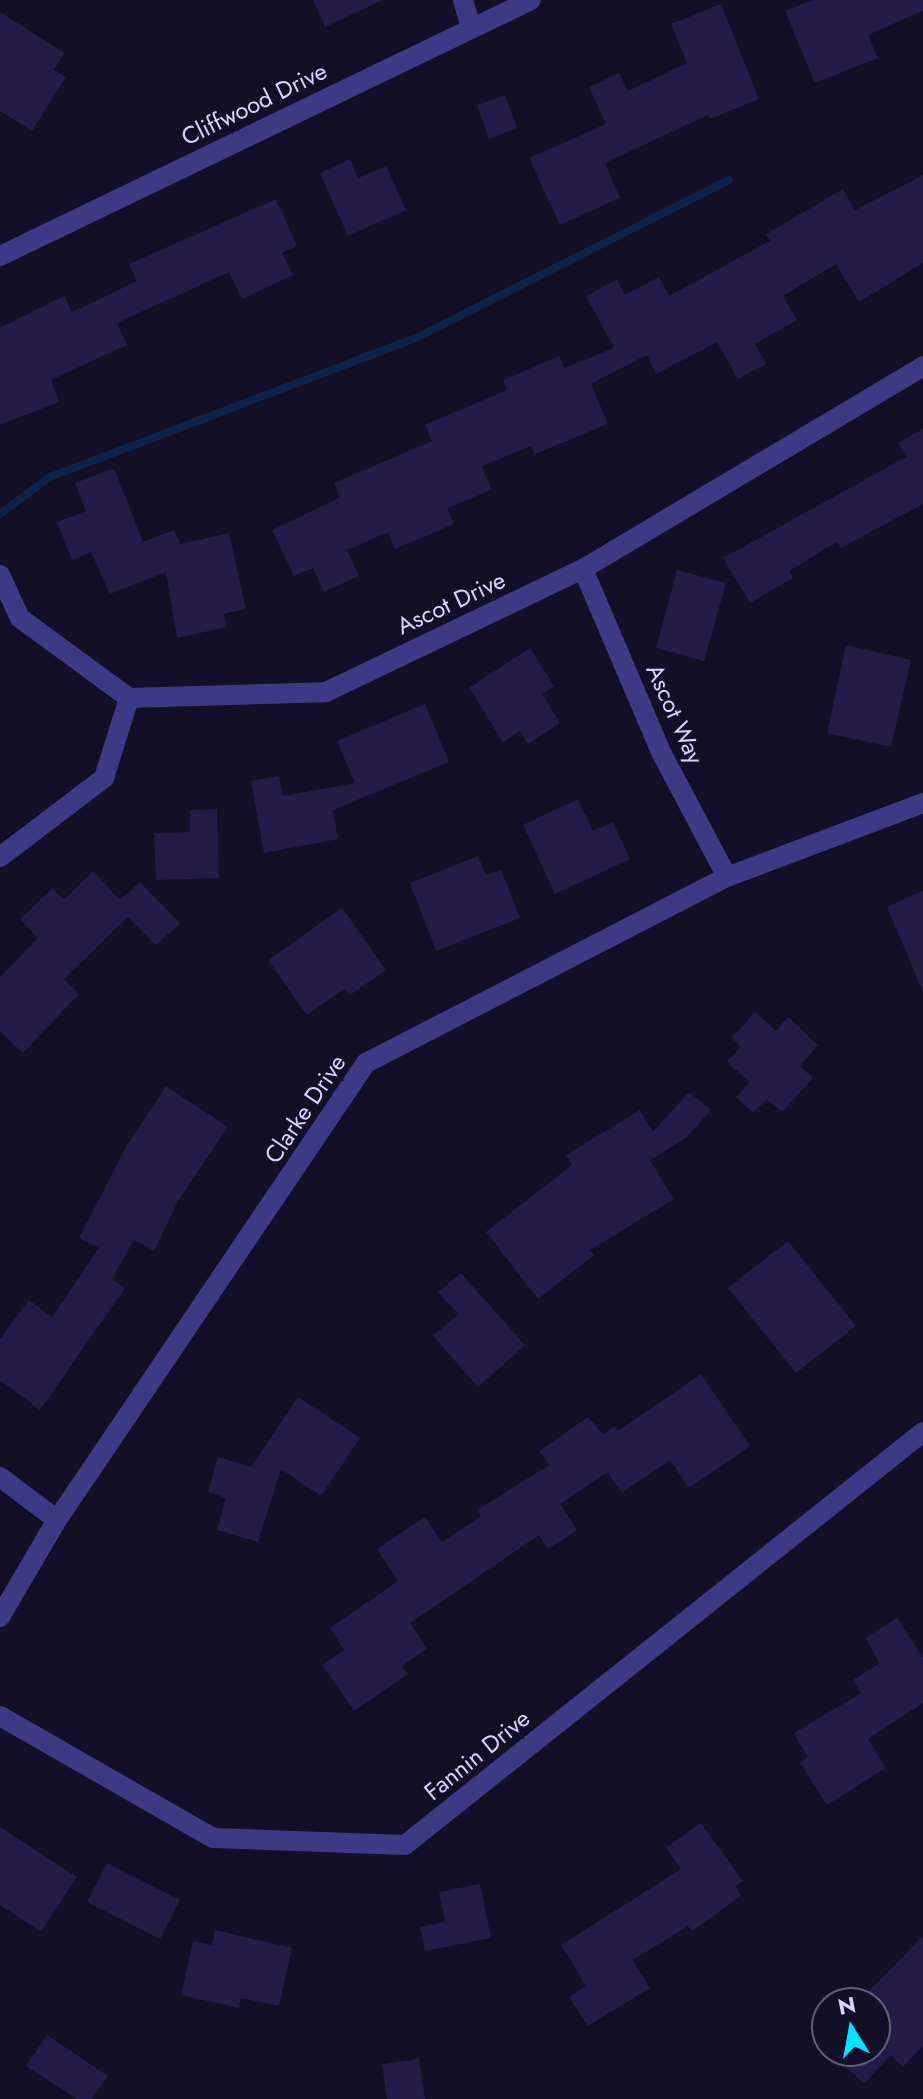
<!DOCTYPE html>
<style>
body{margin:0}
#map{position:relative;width:923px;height:2099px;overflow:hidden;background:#130f26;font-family:Jost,sans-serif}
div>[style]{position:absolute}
.stream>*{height:8px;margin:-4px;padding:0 4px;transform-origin:4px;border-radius:4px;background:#0c2248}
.building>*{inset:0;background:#241b47}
.minor>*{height:20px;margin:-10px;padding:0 10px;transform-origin:10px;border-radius:10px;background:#3d3a85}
span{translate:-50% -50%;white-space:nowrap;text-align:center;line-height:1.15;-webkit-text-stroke:7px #130f26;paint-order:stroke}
.street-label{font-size:24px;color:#d9d4ff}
.north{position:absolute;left:811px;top:1987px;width:80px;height:80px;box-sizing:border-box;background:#130f26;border:2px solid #625e7d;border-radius:50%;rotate:349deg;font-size:22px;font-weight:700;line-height:32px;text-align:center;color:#d9d4ff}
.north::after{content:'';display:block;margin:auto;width:28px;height:36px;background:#00e5ff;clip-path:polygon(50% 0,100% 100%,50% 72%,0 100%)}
</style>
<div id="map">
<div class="stream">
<i style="left:0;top:514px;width:62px;rotate:-36.5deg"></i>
<i style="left:50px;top:477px;width:389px;rotate:-20.8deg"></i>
<i style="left:414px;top:339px;width:353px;rotate:-26.8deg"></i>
</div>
<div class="building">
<i style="clip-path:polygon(313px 0,383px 0,325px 27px)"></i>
<i style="clip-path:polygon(812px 0,923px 0,923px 11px,868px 35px,878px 58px,815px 83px,785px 11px)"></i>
<i style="clip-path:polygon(721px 4px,759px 99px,710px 119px,708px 115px,605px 163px,620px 198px,560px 225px,529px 158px,606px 124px,589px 87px,619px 73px,628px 91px,687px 63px,671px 24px)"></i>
<i style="clip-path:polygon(0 12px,64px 53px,54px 70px,66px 77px,32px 131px,0 111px)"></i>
<i style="clip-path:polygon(505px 95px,517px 128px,489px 139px,477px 105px)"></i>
<i style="clip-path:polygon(350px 159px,358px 178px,386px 166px,406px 210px,348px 236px,320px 173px)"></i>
<i style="clip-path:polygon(923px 175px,923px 263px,859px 302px,836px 264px,783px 296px,797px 320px,755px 344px,766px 364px,738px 379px,717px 342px,656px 374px,647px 355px,591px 384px,608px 424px,535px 454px,531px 446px,482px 466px,492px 490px,447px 508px,454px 524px,395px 549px,388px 532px,347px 550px,359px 576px,324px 592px,313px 568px,294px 576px,272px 530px,340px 498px,334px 483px,432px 441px,425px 425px,507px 390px,503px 380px,559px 356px,564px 368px,614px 348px,586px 296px,617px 279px,625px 295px,659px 277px,669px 296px,770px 241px,766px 234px,843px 189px,855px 210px)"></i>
<i style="clip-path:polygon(276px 199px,297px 246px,282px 253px,293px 275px,242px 299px,229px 272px,117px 323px,127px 345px,51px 380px,59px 402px,0 425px,0 328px,64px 296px,72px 312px,137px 281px,129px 264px)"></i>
<i style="clip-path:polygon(923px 429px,923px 504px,841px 548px,837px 542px,789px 571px,793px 578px,750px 603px,723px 558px,906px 457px,898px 443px)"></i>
<i style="clip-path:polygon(114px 468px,143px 542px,174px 530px,180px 544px,229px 533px,246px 609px,224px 614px,227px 627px,177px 638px,166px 572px,110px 594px,91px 552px,72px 560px,57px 522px,86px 511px,75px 483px)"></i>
<i style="clip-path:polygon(677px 570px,726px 583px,704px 661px,656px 648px)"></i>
<i style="clip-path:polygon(846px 645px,911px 660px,891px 747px,827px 733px)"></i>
<i style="clip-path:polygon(530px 648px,554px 686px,542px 694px,560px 723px,528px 744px,520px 731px,503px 742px,469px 688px)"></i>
<i style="clip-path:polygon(425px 704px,449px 762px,333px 810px,338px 839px,264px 853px,251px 781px,279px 776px,283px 796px,355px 783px,337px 741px)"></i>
<i style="clip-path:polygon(578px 799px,593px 831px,613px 822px,630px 859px,555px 894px,523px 825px)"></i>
<i style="clip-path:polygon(217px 809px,219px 878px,156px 880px,154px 833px,190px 832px,190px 810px)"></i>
<i style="clip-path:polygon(478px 856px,486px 875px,501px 870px,520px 918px,436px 951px,410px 883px)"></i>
<i style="clip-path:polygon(93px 871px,120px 900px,140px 882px,180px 923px,156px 945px,128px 917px,64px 979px,79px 994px,23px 1053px,0 1031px,0 977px,38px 938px,20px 919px,53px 888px,64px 900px)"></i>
<i style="clip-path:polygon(923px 891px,923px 992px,887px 907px)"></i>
<i style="clip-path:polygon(342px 908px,386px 970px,350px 995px,345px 988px,307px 1015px,268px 960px)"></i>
<i style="clip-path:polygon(755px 1012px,776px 1031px,788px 1017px,818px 1045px,800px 1066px,813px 1078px,782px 1112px,767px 1099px,753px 1113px,736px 1097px,750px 1082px,727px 1062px,741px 1047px,732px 1038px)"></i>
<i style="clip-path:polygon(166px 1086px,228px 1127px,178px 1201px,154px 1251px,134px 1240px,112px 1279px,125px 1288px,40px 1410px,0 1380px,0 1339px,29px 1300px,52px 1317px,99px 1248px,79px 1238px,127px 1145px)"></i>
<i style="clip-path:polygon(689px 1092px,711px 1110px,686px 1138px,650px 1160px,674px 1199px,590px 1250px,594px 1255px,538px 1299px,486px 1232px,572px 1165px,566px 1155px,640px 1110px,653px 1132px)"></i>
<i style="clip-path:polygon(788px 1241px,856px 1326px,796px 1373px,728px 1288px)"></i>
<i style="clip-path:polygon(461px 1273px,525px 1345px,478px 1387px,433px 1336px,458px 1314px,438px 1292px)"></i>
<i style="clip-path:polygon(701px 1374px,750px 1446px,689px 1488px,670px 1460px,622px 1493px,607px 1472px,560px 1504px,577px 1530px,548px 1549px,539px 1535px,410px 1623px,427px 1649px,402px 1666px,408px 1674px,354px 1711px,322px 1665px,344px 1650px,330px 1628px,398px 1581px,377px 1549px,425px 1517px,442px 1542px,481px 1516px,477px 1510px,549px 1465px,539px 1451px,588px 1417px,604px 1435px,614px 1426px,618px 1431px)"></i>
<i style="clip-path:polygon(298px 1397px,360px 1438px,321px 1496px,281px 1469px,258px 1542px,217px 1530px,226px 1498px,208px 1492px,218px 1457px,251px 1467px)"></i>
<i style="clip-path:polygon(897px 1618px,923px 1658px,923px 1703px,868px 1739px,886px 1768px,827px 1805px,800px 1762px,808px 1757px,794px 1733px,861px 1693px,853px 1680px,880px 1663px,865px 1638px)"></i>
<i style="clip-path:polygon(701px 1823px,743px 1881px,735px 1886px,741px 1896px,692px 1931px,688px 1926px,633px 1960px,650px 1988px,588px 2026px,569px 1997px,586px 1986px,561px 1945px,681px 1869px,666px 1848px)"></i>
<i style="clip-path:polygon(0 1827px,77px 1877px,41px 1932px,0 1905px)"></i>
<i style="clip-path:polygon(107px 1863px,180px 1900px,160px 1939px,87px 1902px)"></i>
<i style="clip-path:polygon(480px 1884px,491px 1938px,425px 1951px,420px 1927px,445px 1922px,439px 1892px)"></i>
<i style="clip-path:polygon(215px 1930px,292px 1948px,279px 2006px,241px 1998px,239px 2008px,181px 1995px,193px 1941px,212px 1945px)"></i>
<i style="clip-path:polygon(923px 1936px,923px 2046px,903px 2067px,891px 2055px,864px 2084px,829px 2051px,875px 2051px,875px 2003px,857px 2003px)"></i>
<i style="clip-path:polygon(47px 2035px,108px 2076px,92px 2099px,77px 2099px,26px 2066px)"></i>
<i style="clip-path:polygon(419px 2059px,425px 2099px,387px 2099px,382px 2064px)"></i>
</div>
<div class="minor">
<i style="left:463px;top:0;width:29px;rotate:74deg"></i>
<i style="left:0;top:256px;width:589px;rotate:-25.74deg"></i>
<i style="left:583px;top:569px;width:201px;rotate:66.9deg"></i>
<i style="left:662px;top:754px;width:139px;rotate:62.1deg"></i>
<i style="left:0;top:575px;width:47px;rotate:65.1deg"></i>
<i style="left:20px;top:618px;width:135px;rotate:36.3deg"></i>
<i style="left:129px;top:698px;width:197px;rotate:-1.7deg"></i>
<i style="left:326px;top:692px;width:285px;rotate:-25.6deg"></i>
<i style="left:583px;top:569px;width:396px;rotate:-30.8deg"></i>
<i style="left:0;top:857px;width:131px;rotate:-37.2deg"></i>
<i style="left:104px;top:778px;width:84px;rotate:-72.6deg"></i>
<i style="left:0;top:1477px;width:71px;rotate:37deg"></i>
<i style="left:0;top:1617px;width:113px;rotate:-59.6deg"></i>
<i style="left:57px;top:1520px;width:552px;rotate:-55.94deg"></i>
<i style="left:366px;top:1063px;width:406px;rotate:-27.3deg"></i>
<i style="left:727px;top:877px;width:210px;rotate:-20.7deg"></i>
<i style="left:0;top:1716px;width:245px;rotate:29.8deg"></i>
<i style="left:213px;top:1838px;width:192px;rotate:2.1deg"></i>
<i style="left:405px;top:1845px;width:662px;rotate:-38.57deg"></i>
</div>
<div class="street-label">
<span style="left:254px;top:104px;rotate:-26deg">Cliffwood Drive</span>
<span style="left:451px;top:603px;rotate:-25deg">Ascot Drive</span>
<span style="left:675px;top:714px;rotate:66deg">Ascot Way</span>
<span style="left:305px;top:1109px;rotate:-56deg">Clarke Drive</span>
<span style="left:477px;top:1755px;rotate:-39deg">Fannin Drive</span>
</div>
<div class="north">N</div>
</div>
